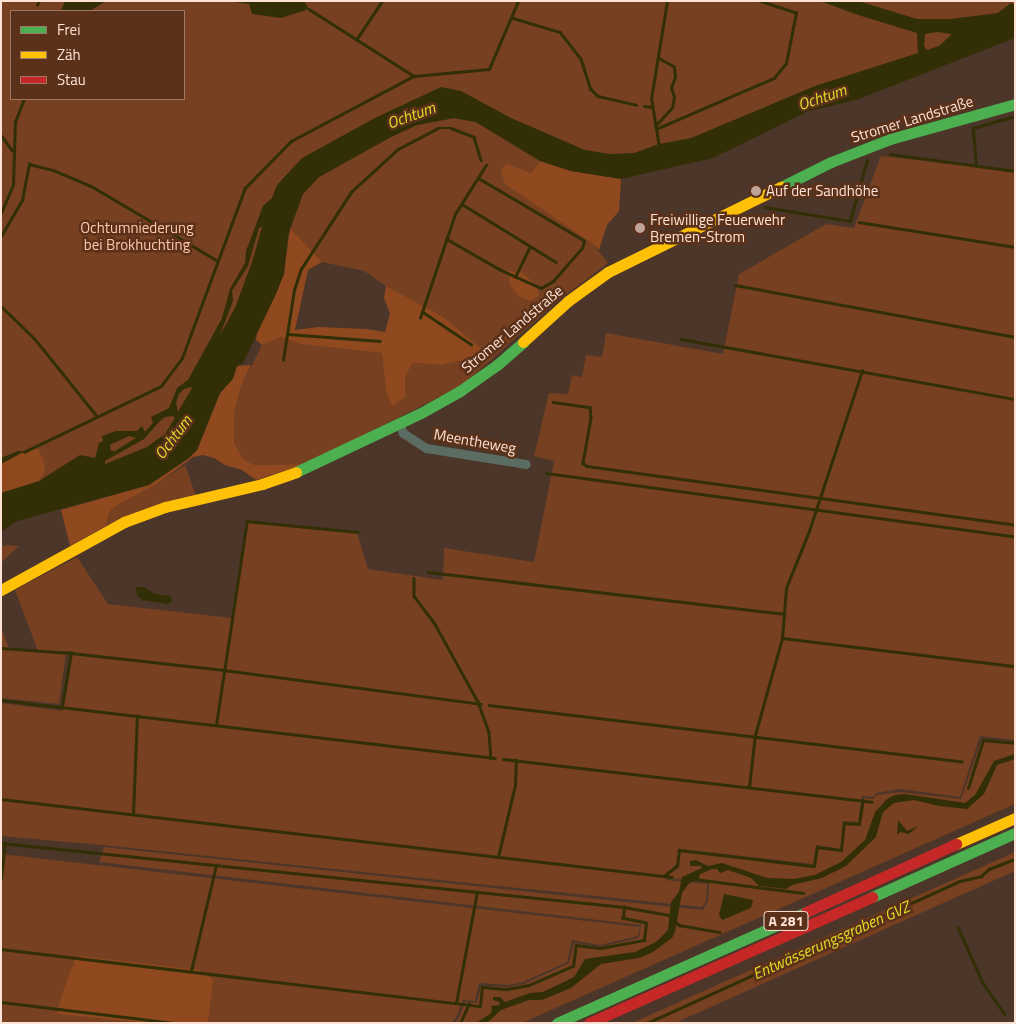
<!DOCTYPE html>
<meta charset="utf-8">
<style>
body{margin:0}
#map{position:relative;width:1016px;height:1024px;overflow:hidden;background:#4c3529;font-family:"Titillium Web",sans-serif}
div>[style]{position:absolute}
.green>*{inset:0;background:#764021}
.forest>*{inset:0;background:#90491f}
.water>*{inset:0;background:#322f06}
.stream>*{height:2.5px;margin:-1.25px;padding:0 1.25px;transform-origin:1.25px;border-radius:1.25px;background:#322f06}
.street>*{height:9px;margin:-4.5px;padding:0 4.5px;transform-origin:4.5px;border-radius:4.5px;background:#5b6c62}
.fast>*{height:11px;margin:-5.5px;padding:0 5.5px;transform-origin:5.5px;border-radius:5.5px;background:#4caf50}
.slow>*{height:11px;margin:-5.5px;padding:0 5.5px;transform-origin:5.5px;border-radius:5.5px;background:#ffc107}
.jam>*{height:11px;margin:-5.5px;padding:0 5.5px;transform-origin:5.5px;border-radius:5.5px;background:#c62828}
.dots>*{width:14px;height:14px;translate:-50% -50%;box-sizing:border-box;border:2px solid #5b311a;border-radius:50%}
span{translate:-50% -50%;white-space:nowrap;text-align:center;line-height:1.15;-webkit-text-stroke:5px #5b311a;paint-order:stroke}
.shield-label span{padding:1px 4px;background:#5b311a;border:1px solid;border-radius:4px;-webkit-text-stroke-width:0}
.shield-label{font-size:14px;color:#fde2d5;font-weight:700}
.street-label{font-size:15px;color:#fde2d5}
.poi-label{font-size:15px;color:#fde2d5}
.left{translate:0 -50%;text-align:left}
.park-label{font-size:15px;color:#fec8ac}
.water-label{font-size:16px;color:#e2dd27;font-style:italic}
.frame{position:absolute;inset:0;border:2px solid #fde2d5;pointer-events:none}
.legend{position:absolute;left:10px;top:10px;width:175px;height:90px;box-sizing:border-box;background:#5b311a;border:1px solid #9c7865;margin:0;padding:6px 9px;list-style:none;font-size:15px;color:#fde2d5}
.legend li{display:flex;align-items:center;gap:10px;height:25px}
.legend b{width:25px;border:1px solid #9c7865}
</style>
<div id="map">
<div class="green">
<i style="clip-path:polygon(evenodd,1px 1px,1015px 1px,1015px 31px,611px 171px,478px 117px,408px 120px,303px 183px,182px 442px,1px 520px,1px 1px,11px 11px,184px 11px,184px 99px,11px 99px,11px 11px)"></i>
<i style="clip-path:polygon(454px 118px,476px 122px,540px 161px,531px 173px,529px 199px,593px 244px,608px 263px,560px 299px,461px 386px,306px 464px,254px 465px,243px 460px,234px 443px,234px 414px,240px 389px,262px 345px,281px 337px,300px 344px,382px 353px,386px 391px,405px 397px,405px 377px,413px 363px,441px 365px,460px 361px,442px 316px,386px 286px,364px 271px,322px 262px,290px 228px,303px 194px,319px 177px,391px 137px,417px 125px)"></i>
<i style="clip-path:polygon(881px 156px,1015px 171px,1015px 740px,980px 736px,960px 797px,900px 789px,876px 793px,873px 797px,862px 796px,858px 822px,843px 821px,841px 849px,816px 845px,813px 864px,679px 849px,677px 863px,667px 873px,666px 880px,707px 884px,706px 901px,702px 907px,102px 845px,1px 836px,1px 703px,63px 711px,73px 651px,40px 651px,66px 653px,59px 704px,1px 698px,1px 627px,9px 648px,38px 651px,15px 590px,77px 557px,108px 604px,232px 618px,247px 521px,357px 532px,368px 569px,443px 580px,444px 548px,534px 562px,554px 461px,534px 456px,549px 393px,568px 394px,572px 375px,582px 377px,586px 355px,602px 357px,606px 333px,723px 354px,739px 274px,826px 224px,854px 228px)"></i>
<i style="clip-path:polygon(185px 465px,196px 496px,106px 526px,109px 513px,114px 507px,157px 484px)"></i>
<i style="clip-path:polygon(6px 545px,19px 546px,1px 563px,1px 547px)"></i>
<i style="clip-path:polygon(982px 739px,1015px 742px,1015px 804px,522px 1023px,454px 1023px,458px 1020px,465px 1002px,477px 1003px,481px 986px,509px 987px,524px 984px,569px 963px,574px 943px,600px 947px,639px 938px,641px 925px,99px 862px,104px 847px,703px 910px,708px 901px,709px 882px,669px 878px,669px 874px,679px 864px,681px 851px,815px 866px,818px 848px,842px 851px,845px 823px,860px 825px,864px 798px,873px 799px,877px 795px,900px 792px,961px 799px)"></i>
<i style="clip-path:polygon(1015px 852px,1015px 871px,675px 1023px,632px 1023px)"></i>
<i style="clip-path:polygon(1px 854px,640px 927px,640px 928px,638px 936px,600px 945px,572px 940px,567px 962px,523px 982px,509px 985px,479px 983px,475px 1001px,463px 1000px,456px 1018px,451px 1023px,1px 1023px)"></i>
</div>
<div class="forest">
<i style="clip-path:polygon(540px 161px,571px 171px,621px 179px,619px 211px,607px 225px,599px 250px,593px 244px,504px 183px,501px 169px,507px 164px,531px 173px)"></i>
<i style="clip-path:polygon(290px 228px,322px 262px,308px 270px,295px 330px,319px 327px,366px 329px,385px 332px,390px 314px,384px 298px,386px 286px,442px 316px,484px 351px,460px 361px,441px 365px,413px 363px,405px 377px,405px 397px,392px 406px,386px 391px,382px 353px,300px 344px,281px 337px,262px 345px,256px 340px,257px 333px,284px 274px)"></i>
<i style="clip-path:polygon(517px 268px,537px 286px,539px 296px,530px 301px,518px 296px,510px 284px,508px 270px,515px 273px)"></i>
<i style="clip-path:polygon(251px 365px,240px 389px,234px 414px,234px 443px,243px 459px,254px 465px,306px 464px,256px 480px,242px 470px,225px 465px,214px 458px,203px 455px,193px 457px,157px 484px,114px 507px,109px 513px,106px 526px,70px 546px,61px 510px,149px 485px,189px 458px,197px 450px,220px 393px,232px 379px,237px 366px)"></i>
<i style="clip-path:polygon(36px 446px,43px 459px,45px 471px,39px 481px,1px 493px,1px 464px)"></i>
<i style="clip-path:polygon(80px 956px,198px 970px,213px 979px,208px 1023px,148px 1023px,57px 1014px,61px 997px,75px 960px)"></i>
</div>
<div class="water">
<i style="clip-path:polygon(65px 1px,106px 1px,90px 11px,61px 11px)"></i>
<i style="clip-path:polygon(227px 1px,304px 1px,309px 9px,281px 18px,252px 14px,249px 4px)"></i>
<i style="clip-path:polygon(evenodd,820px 1px,858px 1px,917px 19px,950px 19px,998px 13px,1011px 3px,1015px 5px,1015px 38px,856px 100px,809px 111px,713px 158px,621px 179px,571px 171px,540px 161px,476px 122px,454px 118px,417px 125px,391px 137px,319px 177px,303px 194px,288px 235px,284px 274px,276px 294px,243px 363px,237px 366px,233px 379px,220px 393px,197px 450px,189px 458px,149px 485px,17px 521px,1px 532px,1px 493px,39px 481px,80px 455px,95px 458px,99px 443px,103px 441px,102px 436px,116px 431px,137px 431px,142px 426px,145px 432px,153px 423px,151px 417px,169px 408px,177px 388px,188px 380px,222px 318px,230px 289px,245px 263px,246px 251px,263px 206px,272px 198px,277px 185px,302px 158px,375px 118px,441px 87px,461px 91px,511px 118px,585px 150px,610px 154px,634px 153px,659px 144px,691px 138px,815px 86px,918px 53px,917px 33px,858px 15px,820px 1px,937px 32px,952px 34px,939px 46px,927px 50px,924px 46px,925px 34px,937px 32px,820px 1px,262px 227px,253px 259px,235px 308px,220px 335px,233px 301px,232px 291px,248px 266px,259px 228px,262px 227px,820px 1px,191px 387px,192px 388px,178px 412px,176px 403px,179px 394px,184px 389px,191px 387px,820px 1px,173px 416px,175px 418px,165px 434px,147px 447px,105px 464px,105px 461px,144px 439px,158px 423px,165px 417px,173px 416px,820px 1px,129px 436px,136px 438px,115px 451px,111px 451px,110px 445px,129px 436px)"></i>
<i style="clip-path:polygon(18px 451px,25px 451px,1px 464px,1px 458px)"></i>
<i style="clip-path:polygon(136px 587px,144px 587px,155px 594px,171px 596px,172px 601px,168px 604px,142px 600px,137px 596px)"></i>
<i style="clip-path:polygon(1015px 754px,1015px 759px,997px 765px,984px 794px,967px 809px,939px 806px,914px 800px,894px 803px,883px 812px,876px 837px,846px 866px,822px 878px,792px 885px,786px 889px,759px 886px,751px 878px,728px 870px,720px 873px,717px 869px,712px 869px,700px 874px,698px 880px,690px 882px,682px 893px,675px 932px,672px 938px,653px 952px,639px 958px,601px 964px,571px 988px,542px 1000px,529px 1000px,501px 1010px,487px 1023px,476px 1023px,490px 1014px,492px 1010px,491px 1006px,499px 1005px,500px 1002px,493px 1000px,493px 997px,500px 997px,505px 1002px,530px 993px,543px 992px,574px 977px,585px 959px,635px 952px,656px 942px,668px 930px,671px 902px,679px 892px,682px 877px,702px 868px,701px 866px,690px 866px,690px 861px,696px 860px,708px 866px,722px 863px,767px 878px,794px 879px,815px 875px,841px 862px,865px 840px,875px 812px,887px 799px,895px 795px,905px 794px,965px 803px,975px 795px,994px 761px)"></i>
<i style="clip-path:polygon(898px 820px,907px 831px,918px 826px,909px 834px,900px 832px,897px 835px)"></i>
<i style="clip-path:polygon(724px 894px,753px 900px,751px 908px,722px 920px,719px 915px)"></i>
</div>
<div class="stream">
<i style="left:37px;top:5px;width:4px;rotate:-63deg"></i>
<i style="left:309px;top:9px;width:125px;rotate:32.5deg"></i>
<i style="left:414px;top:76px;width:75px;rotate:-5.3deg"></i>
<i style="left:489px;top:69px;width:74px;rotate:-66.9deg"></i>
<i style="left:513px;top:18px;width:49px;rotate:16.6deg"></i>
<i style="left:560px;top:32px;width:34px;rotate:52deg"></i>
<i style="left:581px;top:59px;width:32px;rotate:72deg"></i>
<i style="left:591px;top:89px;width:10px;rotate:45deg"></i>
<i style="left:598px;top:96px;width:39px;rotate:13deg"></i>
<i style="left:356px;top:40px;width:47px;rotate:-56.3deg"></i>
<i style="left:644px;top:106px;width:8px;rotate:7deg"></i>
<i style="left:655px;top:126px;width:25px;rotate:-47deg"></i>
<i style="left:672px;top:108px;width:11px;rotate:-80deg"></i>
<i style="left:674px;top:97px;width:9px;rotate:-108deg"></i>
<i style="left:671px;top:88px;width:12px;rotate:-70deg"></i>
<i style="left:675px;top:77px;width:10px;rotate:-96deg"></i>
<i style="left:674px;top:67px;width:18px;rotate:-151deg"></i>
<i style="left:656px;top:129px;width:30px;rotate:-99deg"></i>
<i style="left:651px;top:99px;width:99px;rotate:-80.7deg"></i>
<i style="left:1px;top:135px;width:19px;rotate:54deg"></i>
<i style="left:659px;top:147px;width:18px;rotate:-99deg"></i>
<i style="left:656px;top:129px;width:129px;rotate:-23.4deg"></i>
<i style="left:774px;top:78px;width:19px;rotate:-51deg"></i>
<i style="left:786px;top:63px;width:51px;rotate:-78.7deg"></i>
<i style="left:796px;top:13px;width:38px;rotate:-162deg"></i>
<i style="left:890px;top:154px;width:126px;rotate:7.7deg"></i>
<i style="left:976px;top:166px;width:38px;rotate:-95deg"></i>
<i style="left:973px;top:128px;width:44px;rotate:-15.9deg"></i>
<i style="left:462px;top:204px;width:110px;rotate:31.7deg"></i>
<i style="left:765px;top:207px;width:86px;rotate:9.4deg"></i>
<i style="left:850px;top:221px;width:63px;rotate:-74.4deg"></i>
<i style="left:1px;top:213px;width:30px;rotate:-67deg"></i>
<i style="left:13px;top:185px;width:63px;rotate:-88.2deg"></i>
<i style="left:15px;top:122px;width:25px;rotate:-69deg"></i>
<i style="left:859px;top:222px;width:158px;rotate:9.1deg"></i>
<i style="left:1px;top:236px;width:42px;rotate:-59.7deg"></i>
<i style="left:22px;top:200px;width:37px;rotate:-79deg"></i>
<i style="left:29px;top:164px;width:25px;rotate:14deg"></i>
<i style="left:53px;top:170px;width:43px;rotate:23deg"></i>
<i style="left:93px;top:187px;width:145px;rotate:30.6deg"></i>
<i style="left:447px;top:239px;width:62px;rotate:29.9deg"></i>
<i style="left:501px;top:270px;width:44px;rotate:24.2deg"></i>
<i style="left:541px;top:288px;width:14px;rotate:-30deg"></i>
<i style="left:553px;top:281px;width:44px;rotate:-48.7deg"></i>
<i style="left:582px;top:248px;width:7px;rotate:-74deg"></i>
<i style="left:584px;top:241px;width:122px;rotate:-149.4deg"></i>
<i style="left:515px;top:277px;width:34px;rotate:-64deg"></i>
<i style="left:735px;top:285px;width:285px;rotate:10.5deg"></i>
<i style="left:1px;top:306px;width:47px;rotate:44.1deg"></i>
<i style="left:35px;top:339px;width:99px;rotate:51.2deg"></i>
<i style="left:423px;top:312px;width:58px;rotate:33.7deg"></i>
<i style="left:420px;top:318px;width:110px;rotate:-71.4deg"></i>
<i style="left:455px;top:214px;width:58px;rotate:-57.7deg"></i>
<i style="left:288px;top:334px;width:92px;rotate:4.4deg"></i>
<i style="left:681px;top:339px;width:339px;rotate:10.2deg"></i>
<i style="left:283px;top:360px;width:71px;rotate:-81.1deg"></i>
<i style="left:294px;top:290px;width:22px;rotate:-72deg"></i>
<i style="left:301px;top:269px;width:92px;rotate:-57deg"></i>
<i style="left:351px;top:192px;width:64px;rotate:-42.5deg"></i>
<i style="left:398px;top:149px;width:45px;rotate:-27.7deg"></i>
<i style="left:438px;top:128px;width:13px"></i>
<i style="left:451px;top:128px;width:25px;rotate:21deg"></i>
<i style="left:474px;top:137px;width:24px;rotate:73deg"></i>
<i style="left:553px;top:402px;width:37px;rotate:8deg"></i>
<i style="left:590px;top:407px;width:11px;rotate:85deg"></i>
<i style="left:591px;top:418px;width:46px;rotate:100.1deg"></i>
<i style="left:583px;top:463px;width:5px;rotate:37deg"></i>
<i style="left:587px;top:466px;width:432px;rotate:7.8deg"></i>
<i style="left:24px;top:452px;width:152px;rotate:-25.7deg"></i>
<i style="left:161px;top:386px;width:35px;rotate:-53deg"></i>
<i style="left:182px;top:358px;width:181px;rotate:-69.7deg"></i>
<i style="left:245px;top:188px;width:66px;rotate:-45.6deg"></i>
<i style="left:291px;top:141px;width:139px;rotate:-27.9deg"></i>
<i style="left:546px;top:473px;width:473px;rotate:7.7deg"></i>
<i style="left:428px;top:572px;width:358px;rotate:6.7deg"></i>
<i style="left:414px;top:578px;width:18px;rotate:90deg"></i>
<i style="left:414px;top:596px;width:35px;rotate:53deg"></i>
<i style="left:435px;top:624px;width:89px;rotate:61.1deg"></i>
<i style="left:478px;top:702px;width:32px;rotate:70deg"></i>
<i style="left:489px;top:732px;width:26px;rotate:86deg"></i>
<i style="left:782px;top:638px;width:235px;rotate:6.9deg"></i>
<i style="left:1px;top:648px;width:70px;rotate:4.1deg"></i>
<i style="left:71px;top:653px;width:154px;rotate:6.3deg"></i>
<i style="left:224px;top:670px;width:259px;rotate:7.5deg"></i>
<i style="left:1px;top:700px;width:497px;rotate:6.7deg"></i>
<i style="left:489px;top:705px;width:476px;rotate:6.8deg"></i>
<i style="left:62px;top:706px;width:54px;rotate:-80.4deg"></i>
<i style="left:216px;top:725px;width:206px;rotate:-81.4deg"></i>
<i style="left:247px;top:521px;width:111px;rotate:5.7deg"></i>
<i style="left:503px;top:759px;width:371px;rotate:6.6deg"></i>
<i style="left:749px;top:787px;width:52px;rotate:-83.4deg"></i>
<i style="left:755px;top:735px;width:101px;rotate:-74.4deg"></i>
<i style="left:782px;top:638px;width:50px;rotate:-85.4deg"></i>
<i style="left:786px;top:588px;width:61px;rotate:-68deg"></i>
<i style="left:809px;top:531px;width:169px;rotate:-71.7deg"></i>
<i style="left:968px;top:788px;width:50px;rotate:-72.6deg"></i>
<i style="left:983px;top:740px;width:32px;rotate:5deg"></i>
<i style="left:1px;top:799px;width:675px;rotate:6.64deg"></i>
<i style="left:133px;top:814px;width:98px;rotate:-87.7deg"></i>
<i style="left:1px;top:843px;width:626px;rotate:5.87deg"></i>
<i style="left:624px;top:907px;width:47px;rotate:9.9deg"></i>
<i style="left:498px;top:857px;width:74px;rotate:-76.7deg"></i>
<i style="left:515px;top:785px;width:25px;rotate:-88deg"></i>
<i style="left:665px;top:875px;width:15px;rotate:-37deg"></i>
<i style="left:677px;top:866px;width:16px;rotate:-83deg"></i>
<i style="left:679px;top:850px;width:136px;rotate:6.8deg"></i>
<i style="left:814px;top:866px;width:19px;rotate:-81deg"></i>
<i style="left:817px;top:847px;width:24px;rotate:7deg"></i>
<i style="left:841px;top:850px;width:27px;rotate:-84deg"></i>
<i style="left:844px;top:823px;width:15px;rotate:4deg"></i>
<i style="left:859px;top:824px;width:24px;rotate:-81deg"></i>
<i style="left:1px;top:879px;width:36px;rotate:-84deg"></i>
<i style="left:695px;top:879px;width:109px;rotate:7.4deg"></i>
<i style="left:675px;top:921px;width:6px;rotate:45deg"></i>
<i style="left:679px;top:925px;width:41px;rotate:9.9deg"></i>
<i style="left:958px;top:927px;width:61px;rotate:65.9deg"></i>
<i style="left:983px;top:983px;width:38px;rotate:55deg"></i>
<i style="left:1px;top:949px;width:482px;rotate:6.8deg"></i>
<i style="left:480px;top:1006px;width:19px;rotate:-84deg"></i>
<i style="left:482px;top:987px;width:25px;rotate:5deg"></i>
<i style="left:507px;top:989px;width:22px;rotate:-10deg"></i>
<i style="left:529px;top:985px;width:48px;rotate:-23.4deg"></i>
<i style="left:573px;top:966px;width:21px;rotate:-82deg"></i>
<i style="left:576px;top:945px;width:24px;rotate:7deg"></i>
<i style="left:600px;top:948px;width:45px;rotate:-10.3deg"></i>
<i style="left:644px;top:940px;width:17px;rotate:-83deg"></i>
<i style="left:646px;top:923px;width:24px;rotate:-168deg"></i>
<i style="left:623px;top:918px;width:11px;rotate:-85deg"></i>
<i style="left:191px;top:971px;width:109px;rotate:-76.7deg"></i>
<i style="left:1px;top:1002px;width:174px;rotate:6.9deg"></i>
<i style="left:456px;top:1003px;width:113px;rotate:-79.3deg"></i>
<i style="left:460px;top:1023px;width:21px;rotate:-65deg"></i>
<i style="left:647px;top:1023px;width:344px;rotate:-24.4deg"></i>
<i style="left:960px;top:881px;width:22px;rotate:-13deg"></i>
<i style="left:981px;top:876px;width:11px;rotate:-41deg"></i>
<i style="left:989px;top:869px;width:28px;rotate:-21deg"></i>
</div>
<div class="street">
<i style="left:399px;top:424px;width:10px;rotate:66deg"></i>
<i style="left:403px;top:433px;width:27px;rotate:33deg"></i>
<i style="left:426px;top:448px;width:101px;rotate:9.1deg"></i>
</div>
<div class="fast">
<i style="left:781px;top:187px;width:56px;rotate:-26.6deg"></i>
<i style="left:831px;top:162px;width:63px;rotate:-21.3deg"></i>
<i style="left:890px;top:139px;width:130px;rotate:-15.6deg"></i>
<i style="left:296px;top:472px;width:138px;rotate:-25.3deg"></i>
<i style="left:421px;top:413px;width:45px;rotate:-29.4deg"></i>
<i style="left:460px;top:391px;width:45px;rotate:-35.1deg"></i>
<i style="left:497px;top:365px;width:35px;rotate:-41deg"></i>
<i style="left:872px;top:897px;width:157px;rotate:-24.1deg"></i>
<i style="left:557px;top:1023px;width:273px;rotate:-24deg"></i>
</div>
<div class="slow">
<i style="left:523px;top:342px;width:61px;rotate:-42.3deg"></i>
<i style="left:568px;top:301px;width:49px;rotate:-35.9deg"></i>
<i style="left:608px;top:272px;width:193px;rotate:-26.2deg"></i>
<i style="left:1px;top:590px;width:141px;rotate:-28.9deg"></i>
<i style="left:124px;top:522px;width:44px;rotate:-20.1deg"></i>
<i style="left:165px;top:507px;width:100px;rotate:-13.3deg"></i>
<i style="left:262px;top:484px;width:36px;rotate:-19deg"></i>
<i style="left:956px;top:844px;width:64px;rotate:-23.8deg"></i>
</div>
<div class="jam">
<i style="left:806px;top:912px;width:165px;rotate:-24.4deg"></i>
<i style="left:589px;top:1023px;width:310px;rotate:-24deg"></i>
</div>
<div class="dots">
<i style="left:756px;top:191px;background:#bfa599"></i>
<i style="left:640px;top:228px;background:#bfa599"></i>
</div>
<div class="shield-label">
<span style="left:786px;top:921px">A 281</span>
</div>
<div class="street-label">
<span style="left:912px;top:119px;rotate:-17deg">Stromer Landstraße</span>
<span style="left:512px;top:329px;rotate:-40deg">Stromer Landstraße</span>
<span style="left:475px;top:441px;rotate:10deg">Meentheweg</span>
</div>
<div class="poi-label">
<span class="left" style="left:766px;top:191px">Auf der Sandhöhe</span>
<span class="left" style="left:650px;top:228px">Freiwillige Feuerwehr<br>Bremen-Strom</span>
</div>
<div class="park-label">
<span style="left:137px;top:236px">Ochtumniederung<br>bei Brokhuchting</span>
</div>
<div class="water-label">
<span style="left:822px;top:97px;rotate:-19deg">Ochtum</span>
<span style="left:411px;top:115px;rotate:-20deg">Ochtum</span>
<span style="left:173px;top:437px;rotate:-53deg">Ochtum</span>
<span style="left:831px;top:940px;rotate:-24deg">Entwässerungsgraben GVZ</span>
</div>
<div class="frame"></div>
<ul class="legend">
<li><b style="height:6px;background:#4caf50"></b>Frei</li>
<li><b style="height:6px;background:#ffc107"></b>Zäh</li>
<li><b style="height:6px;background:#c62828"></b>Stau</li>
</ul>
</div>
